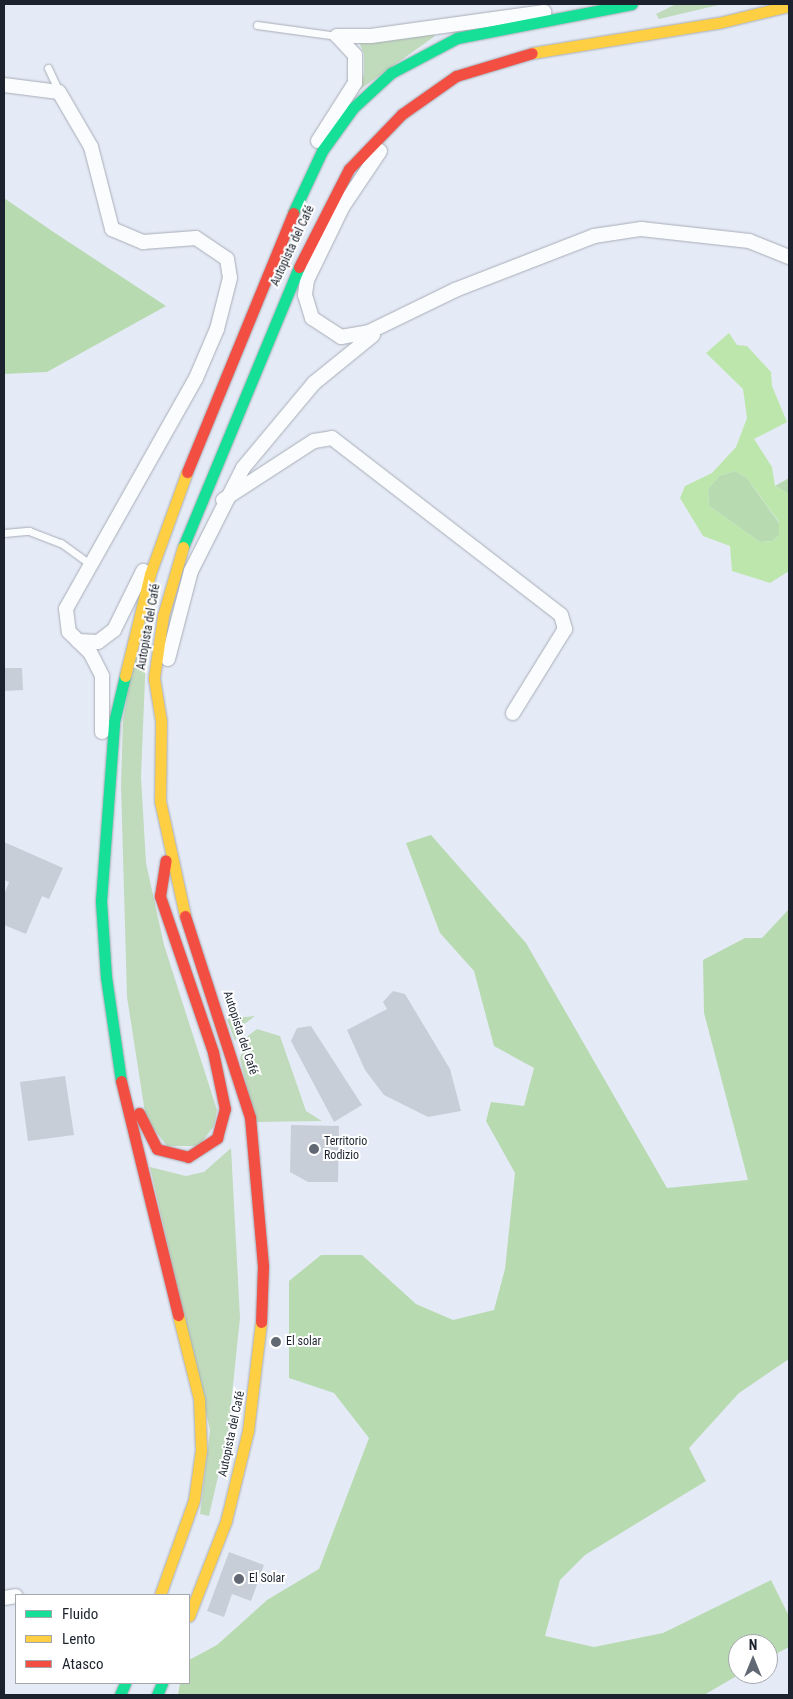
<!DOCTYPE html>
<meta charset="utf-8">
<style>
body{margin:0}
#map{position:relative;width:793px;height:1699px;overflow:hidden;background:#e5ebf6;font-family:"Roboto Condensed",sans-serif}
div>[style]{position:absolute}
.green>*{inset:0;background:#c0dabc}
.forest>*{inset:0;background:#b8dab1}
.water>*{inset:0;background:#bce6ac}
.building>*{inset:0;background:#c7ced8}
.roads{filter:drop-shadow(0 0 1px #a7adb7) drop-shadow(0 0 1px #a7adb7)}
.lane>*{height:7px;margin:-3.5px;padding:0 3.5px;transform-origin:3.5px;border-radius:3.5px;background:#fbfcfe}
.street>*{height:14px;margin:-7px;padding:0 7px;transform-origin:7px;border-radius:7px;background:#fbfcfe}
.fast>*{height:11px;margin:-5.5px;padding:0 5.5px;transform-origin:5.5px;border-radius:5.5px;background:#16e098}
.slow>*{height:11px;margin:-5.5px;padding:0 5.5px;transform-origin:5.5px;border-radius:5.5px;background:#ffcf43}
.jam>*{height:11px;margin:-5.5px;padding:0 5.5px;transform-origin:5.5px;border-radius:5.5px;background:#f24e42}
.dots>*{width:14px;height:14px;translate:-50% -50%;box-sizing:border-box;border:2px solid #fff;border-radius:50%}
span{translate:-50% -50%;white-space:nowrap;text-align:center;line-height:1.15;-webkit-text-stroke:4px #fff;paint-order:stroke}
.street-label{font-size:12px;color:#1c232e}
.poi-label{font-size:12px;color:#1c232e}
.left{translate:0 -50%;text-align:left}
.frame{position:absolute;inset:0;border:5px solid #1c232e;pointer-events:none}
.legend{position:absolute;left:15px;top:1594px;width:175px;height:90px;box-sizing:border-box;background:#fff;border:1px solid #a4a7ab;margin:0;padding:6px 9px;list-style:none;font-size:15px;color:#1c232e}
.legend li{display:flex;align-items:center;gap:10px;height:25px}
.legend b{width:25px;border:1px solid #a4a7ab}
.north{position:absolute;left:728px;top:1634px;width:50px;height:50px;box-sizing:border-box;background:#fff;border:1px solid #a4a7ab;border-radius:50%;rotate:0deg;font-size:14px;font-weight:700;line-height:20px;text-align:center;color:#1c232e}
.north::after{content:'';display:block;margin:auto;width:18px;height:22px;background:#626974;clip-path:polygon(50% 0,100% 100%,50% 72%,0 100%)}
</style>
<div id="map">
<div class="green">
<i style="clip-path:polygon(676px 4px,723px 4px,659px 19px,656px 14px)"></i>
<i style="clip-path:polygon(431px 32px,435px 36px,355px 93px,364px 74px,364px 54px,359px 42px)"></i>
<i style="clip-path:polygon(135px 651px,146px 654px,141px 777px,146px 863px,164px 945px,217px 1110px,214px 1126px,199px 1146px,167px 1146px,146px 1119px,127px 997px,121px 785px,123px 720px)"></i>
<i style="clip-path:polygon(255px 1016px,243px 1025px,235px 1041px,227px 1019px)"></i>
<i style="clip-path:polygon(257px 1029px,280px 1036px,306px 1111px,322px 1121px,255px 1122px,240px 1058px,248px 1036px)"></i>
<i style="clip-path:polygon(231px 1148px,240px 1318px,228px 1433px,209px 1516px,200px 1514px,210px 1430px,150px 1167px,186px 1176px,204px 1172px)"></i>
</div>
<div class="forest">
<i style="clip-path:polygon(4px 198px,55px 233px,166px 306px,47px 372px,4px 374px)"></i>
<i style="clip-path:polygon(735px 471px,747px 478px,779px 523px,779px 535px,773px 541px,760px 542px,709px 506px,708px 489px,719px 476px)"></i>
<i style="clip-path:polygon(789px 478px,789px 494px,775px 486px)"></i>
<i style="clip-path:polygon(431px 835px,526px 943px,667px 1188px,748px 1180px,704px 1013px,703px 960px,745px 938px,762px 938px,789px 909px,789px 1359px,739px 1393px,689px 1448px,706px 1481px,585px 1555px,560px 1580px,545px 1636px,594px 1647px,663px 1633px,771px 1580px,789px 1616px,789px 1647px,768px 1658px,768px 1644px,738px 1644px,740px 1674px,704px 1695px,178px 1695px,180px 1683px,189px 1683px,189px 1660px,217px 1645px,267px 1600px,319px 1569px,369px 1438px,334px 1393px,289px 1378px,289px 1281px,321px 1255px,362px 1255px,416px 1304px,453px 1320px,494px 1310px,505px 1269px,515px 1173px,486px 1121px,491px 1102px,524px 1106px,534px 1068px,494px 1046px,474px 971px,440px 933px,406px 843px)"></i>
</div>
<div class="water">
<i style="clip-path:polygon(evenodd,729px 333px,737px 345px,747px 346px,771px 372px,772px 386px,787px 422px,754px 439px,772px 467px,775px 486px,789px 494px,789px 571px,770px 583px,732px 571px,730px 546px,703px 536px,680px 498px,685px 486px,712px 473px,736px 447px,747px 418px,743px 389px,706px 353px,729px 333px,735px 471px,747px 478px,779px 522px,779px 535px,773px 541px,760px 542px,709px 506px,708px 489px,719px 476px,735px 471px)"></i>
</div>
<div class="building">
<i style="clip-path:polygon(4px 668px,22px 668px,23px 690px,4px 691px)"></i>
<i style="clip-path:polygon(4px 842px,63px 868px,49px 899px,42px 896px,26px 934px,4px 925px,4px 895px,9px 882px,4px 880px)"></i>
<i style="clip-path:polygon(393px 991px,405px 994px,450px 1069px,461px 1111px,428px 1117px,384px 1095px,365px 1070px,347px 1030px,387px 1009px,383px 1002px)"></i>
<i style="clip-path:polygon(311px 1026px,362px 1105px,334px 1122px,291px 1041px,297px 1028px)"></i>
<i style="clip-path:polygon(65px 1076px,74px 1135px,28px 1141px,20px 1082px)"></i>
<i style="clip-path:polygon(291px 1125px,339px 1126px,338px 1182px,308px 1182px,290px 1172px)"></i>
<i style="clip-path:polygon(229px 1552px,264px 1565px,251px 1601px,232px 1594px,224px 1617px,207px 1611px)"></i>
</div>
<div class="roads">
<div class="lane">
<i style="left:257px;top:25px;width:81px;rotate:7.8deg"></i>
<i style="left:48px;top:68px;width:26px;rotate:65deg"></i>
<i style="left:4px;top:533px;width:25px;rotate:-5deg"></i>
<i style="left:29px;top:531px;width:34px;rotate:21deg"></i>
<i style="left:61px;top:543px;width:37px;rotate:36deg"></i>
</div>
<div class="street">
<i style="left:337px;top:36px;width:34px"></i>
<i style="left:371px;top:36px;width:175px;rotate:-7.9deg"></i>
<i style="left:4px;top:85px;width:55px;rotate:7.3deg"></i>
<i style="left:59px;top:92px;width:64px;rotate:59.8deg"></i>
<i style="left:91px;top:147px;width:85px;rotate:75.6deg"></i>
<i style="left:112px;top:229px;width:34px;rotate:23deg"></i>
<i style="left:143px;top:242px;width:53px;rotate:-4.3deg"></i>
<i style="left:196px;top:238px;width:37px;rotate:34deg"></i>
<i style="left:227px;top:259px;width:19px;rotate:81deg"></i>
<i style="left:230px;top:278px;width:53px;rotate:104.3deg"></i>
<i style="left:217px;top:329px;width:53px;rotate:113.2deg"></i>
<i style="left:196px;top:378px;width:265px;rotate:119.4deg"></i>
<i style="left:66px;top:609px;width:23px;rotate:83deg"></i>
<i style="left:69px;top:632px;width:29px;rotate:44deg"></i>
<i style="left:90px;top:652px;width:27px;rotate:63deg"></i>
<i style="left:102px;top:676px;width:56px;rotate:90deg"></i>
<i style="left:318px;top:141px;width:69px;rotate:-57.5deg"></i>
<i style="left:355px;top:83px;width:28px;rotate:-90deg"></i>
<i style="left:355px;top:55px;width:26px;rotate:-133deg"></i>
<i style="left:380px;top:151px;width:66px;rotate:123.9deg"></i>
<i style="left:343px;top:206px;width:82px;rotate:115.9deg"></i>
<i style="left:307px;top:280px;width:15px;rotate:98deg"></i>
<i style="left:305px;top:295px;width:24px;rotate:73deg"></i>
<i style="left:312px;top:318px;width:35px;rotate:33deg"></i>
<i style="left:341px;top:337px;width:28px;rotate:-10deg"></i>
<i style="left:369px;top:332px;width:96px;rotate:-26deg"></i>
<i style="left:455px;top:290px;width:149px;rotate:-21.2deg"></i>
<i style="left:594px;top:236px;width:48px;rotate:-8.5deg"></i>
<i style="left:641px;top:229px;width:109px;rotate:6.3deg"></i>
<i style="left:749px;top:241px;width:43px;rotate:21.8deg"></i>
<i style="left:223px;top:500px;width:108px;rotate:-33deg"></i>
<i style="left:314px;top:441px;width:18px;rotate:-9deg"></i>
<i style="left:332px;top:438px;width:289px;rotate:37.7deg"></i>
<i style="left:561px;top:615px;width:15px;rotate:74deg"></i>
<i style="left:565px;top:629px;width:99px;rotate:121.8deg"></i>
<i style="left:78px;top:641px;width:20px;rotate:3deg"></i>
<i style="left:98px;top:642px;width:20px;rotate:-37deg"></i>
<i style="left:114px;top:630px;width:66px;rotate:-63.8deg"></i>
<i style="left:168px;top:659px;width:91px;rotate:-75.4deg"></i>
<i style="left:191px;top:571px;width:115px;rotate:-63.2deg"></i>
<i style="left:243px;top:468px;width:111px;rotate:-50.1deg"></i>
<i style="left:314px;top:383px;width:76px;rotate:-39.1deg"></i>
<i style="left:4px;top:1598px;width:12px;rotate:-9deg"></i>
</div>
<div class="fast">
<i style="left:293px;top:213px;width:68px;rotate:-64.9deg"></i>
<i style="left:322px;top:151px;width:53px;rotate:-54.2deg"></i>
<i style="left:353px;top:108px;width:52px;rotate:-42.6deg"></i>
<i style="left:391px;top:73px;width:75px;rotate:-27.9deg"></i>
<i style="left:457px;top:38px;width:178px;rotate:-11deg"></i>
<i style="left:183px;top:547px;width:303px;rotate:-67.5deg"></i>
<i style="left:121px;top:1081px;width:105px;rotate:-98.2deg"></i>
<i style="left:106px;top:977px;width:76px;rotate:-93.8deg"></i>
<i style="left:101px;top:901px;width:179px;rotate:-85.8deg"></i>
<i style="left:114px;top:722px;width:47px;rotate:-76.6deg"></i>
<i style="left:120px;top:1695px;width:13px;rotate:-67deg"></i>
<i style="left:157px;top:1695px;width:13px;rotate:-67deg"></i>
</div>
<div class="slow">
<i style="left:532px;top:53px;width:188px;rotate:-9.2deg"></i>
<i style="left:718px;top:23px;width:73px;rotate:-13.5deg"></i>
<i style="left:183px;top:547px;width:72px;rotate:106.2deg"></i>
<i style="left:163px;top:616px;width:63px;rotate:98.3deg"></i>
<i style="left:154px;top:678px;width:44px;rotate:80.8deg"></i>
<i style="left:161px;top:721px;width:80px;rotate:90.7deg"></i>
<i style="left:160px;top:801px;width:118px;rotate:77.7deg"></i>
<i style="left:125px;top:676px;width:105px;rotate:-76.2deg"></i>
<i style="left:150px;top:574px;width:109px;rotate:-70.1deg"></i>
<i style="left:160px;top:1595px;width:101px;rotate:-70.3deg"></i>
<i style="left:194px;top:1500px;width:50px;rotate:-82deg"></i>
<i style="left:201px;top:1450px;width:51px;rotate:-92.2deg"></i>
<i style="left:199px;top:1399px;width:87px;rotate:-104deg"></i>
<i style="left:189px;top:1616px;width:102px;rotate:-68.7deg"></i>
<i style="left:226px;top:1521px;width:93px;rotate:-76.3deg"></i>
<i style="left:248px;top:1431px;width:110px;rotate:-83.2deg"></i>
</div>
<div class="jam">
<i style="left:299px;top:267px;width:110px;rotate:-63deg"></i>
<i style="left:349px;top:169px;width:76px;rotate:-46.1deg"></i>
<i style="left:402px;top:114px;width:66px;rotate:-35.1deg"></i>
<i style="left:456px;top:76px;width:79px;rotate:-16.8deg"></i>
<i style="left:187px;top:472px;width:280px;rotate:-67.7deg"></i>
<i style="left:185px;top:916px;width:211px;rotate:72.1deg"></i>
<i style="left:250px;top:1117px;width:150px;rotate:85deg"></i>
<i style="left:263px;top:1266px;width:56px;rotate:92deg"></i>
<i style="left:121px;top:1081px;width:241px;rotate:76.3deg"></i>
<i style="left:139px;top:1113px;width:40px;rotate:63.4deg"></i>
<i style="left:157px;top:1149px;width:32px;rotate:14deg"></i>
<i style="left:188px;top:1157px;width:35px;rotate:-33deg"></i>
<i style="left:217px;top:1138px;width:30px;rotate:-75deg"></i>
<i style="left:225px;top:1109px;width:58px;rotate:-101.9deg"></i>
<i style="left:213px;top:1052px;width:165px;rotate:-108.8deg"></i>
<i style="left:160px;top:896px;width:36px;rotate:-81deg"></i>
</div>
</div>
<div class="dots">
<i style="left:314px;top:1149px;background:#626974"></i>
<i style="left:276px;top:1342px;background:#626974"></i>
<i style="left:239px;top:1579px;background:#626974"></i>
</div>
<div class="street-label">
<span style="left:293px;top:246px;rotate:-65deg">Autopista del Café</span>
<span style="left:149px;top:627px;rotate:-80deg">Autopista del Café</span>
<span style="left:240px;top:1033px;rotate:72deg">Autopista del Café</span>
<span style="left:232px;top:1434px;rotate:-78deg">Autopista del Café</span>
</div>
<div class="poi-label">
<span class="left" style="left:324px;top:1149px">Territorio<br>Rodizio</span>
<span class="left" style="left:286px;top:1342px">El solar</span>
<span class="left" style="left:249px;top:1579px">El Solar</span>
</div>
<div class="frame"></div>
<ul class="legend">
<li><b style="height:6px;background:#16e098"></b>Fluido</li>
<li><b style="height:6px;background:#ffcf43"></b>Lento</li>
<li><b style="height:6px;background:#f24e42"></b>Atasco</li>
</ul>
<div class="north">N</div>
</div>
